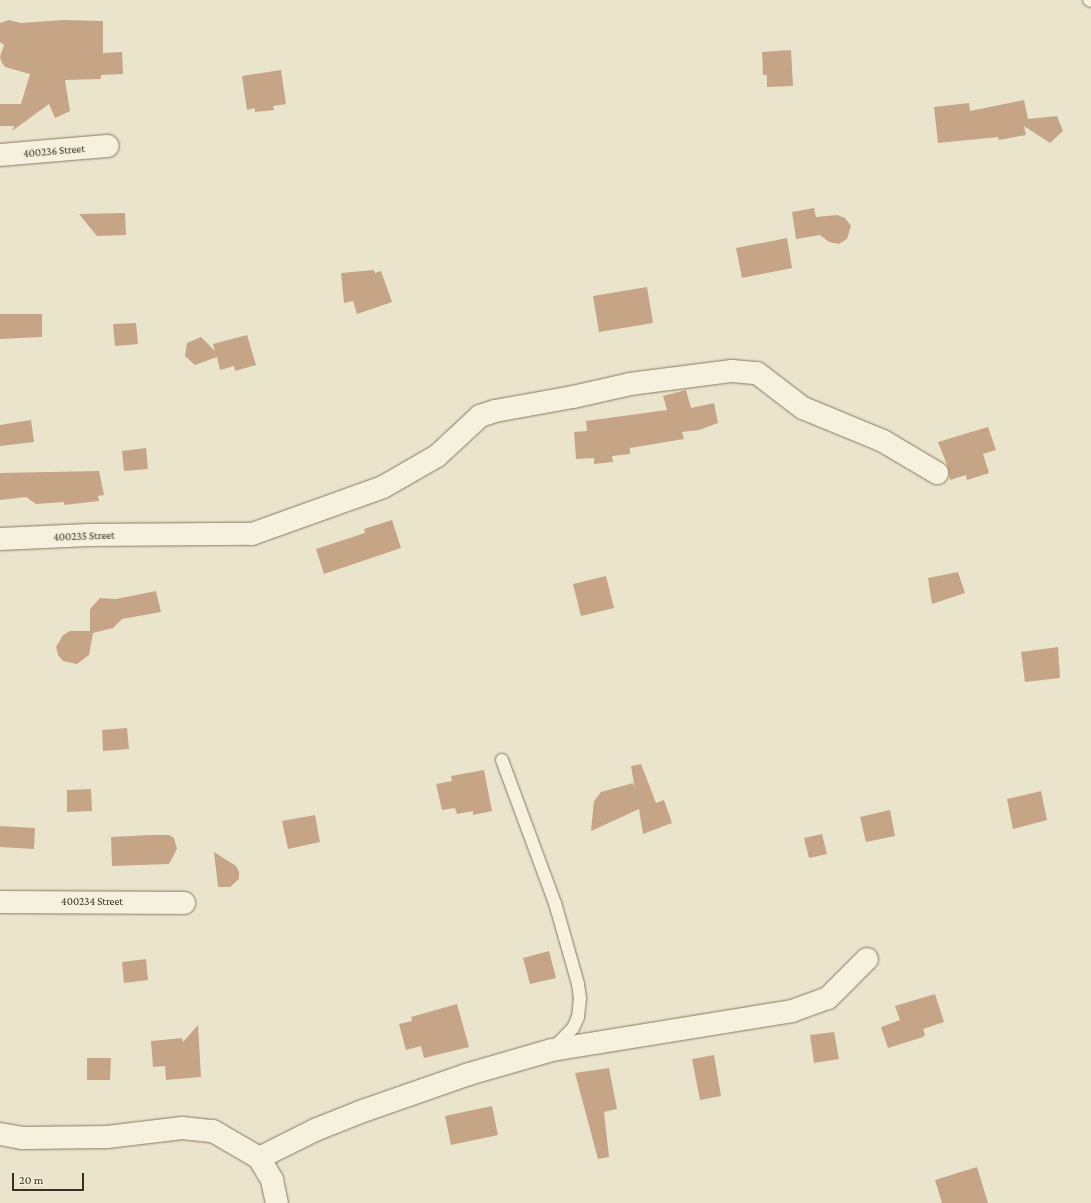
<!DOCTYPE html>
<style>
body{margin:0}
#map{position:relative;width:1091px;height:1203px;overflow:hidden;background:#ebe4cc;font-family:"Crimson Pro",serif}
div>[style]{position:absolute}
.building>*{inset:0;background:#c5a586}
.roads{filter:drop-shadow(0 0 1px #877861) drop-shadow(0 0 1px #877861)}
.service>*{height:12px;margin:-6px;padding:0 6px;transform-origin:6px;border-radius:6px;background:#f6f1df}
.minor>*{height:22px;margin:-11px;padding:0 11px;transform-origin:11px;border-radius:11px;background:#f6f1df}
.tertiary>*{height:22px;margin:-11px;padding:0 11px;transform-origin:11px;border-radius:11px;background:#f6f1df}
span{translate:-50% -50%;white-space:nowrap;text-align:center;line-height:1.15;-webkit-text-stroke:3.5px #f3eedb;paint-order:stroke}
.street-label{font-size:11px;color:#392f23}
.scale{position:absolute;left:12px;top:1173px;width:72px;height:18px;box-sizing:border-box;border:2px solid #392f23;border-top:0;padding-left:5px;font-size:12px;line-height:14px;white-space:nowrap;color:#392f23;-webkit-text-stroke:3px #f3eedb;paint-order:stroke}
</style>
<div id="map">
<div class="building">
<i style="clip-path:polygon(9px 20px,21px 23px,63px 20px,103px 21px,103px 53px,122px 52px,123px 74px,101px 75px,101px 79px,65px 80px,70px 111px,55px 118px,49px 104px,12px 131px,14px 126px,0 126px,0 104px,21px 104px,30px 74px,5px 67px,2px 63px,0 57px,4px 45px,0 42px,0 23px)"></i>
<i style="clip-path:polygon(791px 50px,793px 86px,767px 87px,767px 75px,763px 75px,762px 52px)"></i>
<i style="clip-path:polygon(281px 70px,286px 104px,273px 106px,274px 110px,255px 112px,255px 108px,247px 110px,242px 76px)"></i>
<i style="clip-path:polygon(1024px 100px,1028px 119px,1057px 116px,1063px 131px,1050px 143px,1024px 126px,1026px 135px,999px 140px,998px 137px,938px 143px,934px 107px,969px 103px,970px 111px)"></i>
<i style="clip-path:polygon(814px 208px,816px 217px,837px 215px,845px 218px,851px 226px,847px 239px,839px 244px,829px 242px,820px 235px,796px 239px,792px 212px)"></i>
<i style="clip-path:polygon(125px 213px,126px 235px,97px 236px,79px 214px)"></i>
<i style="clip-path:polygon(787px 238px,792px 268px,742px 278px,736px 248px)"></i>
<i style="clip-path:polygon(374px 270px,375px 273px,381px 271px,392px 302px,357px 314px,353px 301px,344px 303px,341px 273px)"></i>
<i style="clip-path:polygon(647px 287px,653px 323px,599px 332px,593px 296px)"></i>
<i style="clip-path:polygon(0 314px,42px 314px,42px 337px,0 339px)"></i>
<i style="clip-path:polygon(136px 323px,138px 344px,115px 346px,113px 324px)"></i>
<i style="clip-path:polygon(247px 335px,256px 365px,235px 371px,234px 366px,220px 370px,217px 357px,195px 365px,185px 356px,187px 343px,201px 337px,215px 351px,213px 344px)"></i>
<i style="clip-path:polygon(686px 390px,691px 408px,714px 403px,718px 423px,699px 430px,682px 432px,684px 439px,630px 448px,630px 454px,612px 456px,613px 462px,594px 464px,594px 458px,576px 459px,574px 432px,587px 431px,586px 421px,667px 410px,663px 396px)"></i>
<i style="clip-path:polygon(31px 420px,34px 442px,0 446px,0 425px)"></i>
<i style="clip-path:polygon(988px 427px,996px 450px,983px 454px,989px 473px,967px 480px,966px 475px,950px 480px,948px 467px,938px 442px)"></i>
<i style="clip-path:polygon(146px 448px,148px 469px,124px 471px,122px 451px)"></i>
<i style="clip-path:polygon(99px 471px,104px 495px,98px 496px,99px 501px,64px 505px,64px 502px,36px 504px,26px 497px,0 500px,0 473px)"></i>
<i style="clip-path:polygon(392px 520px,401px 548px,324px 574px,316px 549px,365px 533px,364px 529px)"></i>
<i style="clip-path:polygon(958px 572px,965px 593px,932px 604px,928px 578px)"></i>
<i style="clip-path:polygon(606px 576px,614px 608px,581px 616px,573px 584px)"></i>
<i style="clip-path:polygon(156px 591px,161px 612px,122px 619px,113px 628px,93px 633px,89px 655px,77px 664px,63px 661px,58px 655px,56px 647px,63px 635px,70px 631px,90px 631px,90px 609px,100px 598px,116px 599px)"></i>
<i style="clip-path:polygon(1058px 647px,1060px 678px,1025px 682px,1021px 652px)"></i>
<i style="clip-path:polygon(127px 728px,129px 749px,103px 751px,102px 730px)"></i>
<i style="clip-path:polygon(641px 764px,656px 803px,664px 800px,672px 823px,643px 834px,639px 809px,591px 831px,594px 801px,601px 792px,633px 783px,635px 790px,631px 766px)"></i>
<i style="clip-path:polygon(484px 770px,492px 811px,473px 815px,473px 811px,457px 814px,455px 808px,442px 810px,436px 784px,452px 781px,451px 776px)"></i>
<i style="clip-path:polygon(91px 789px,92px 811px,67px 812px,67px 790px)"></i>
<i style="clip-path:polygon(1041px 791px,1047px 820px,1013px 829px,1007px 799px)"></i>
<i style="clip-path:polygon(890px 810px,895px 836px,866px 842px,860px 817px)"></i>
<i style="clip-path:polygon(315px 815px,320px 842px,288px 849px,282px 821px)"></i>
<i style="clip-path:polygon(0 826px,35px 828px,34px 849px,0 847px)"></i>
<i style="clip-path:polygon(822px 834px,827px 854px,809px 858px,804px 838px)"></i>
<i style="clip-path:polygon(150px 835px,169px 835px,174px 838px,177px 849px,169px 864px,112px 866px,111px 837px)"></i>
<i style="clip-path:polygon(214px 852px,236px 866px,239px 872px,239px 879px,230px 887px,218px 887px)"></i>
<i style="clip-path:polygon(549px 951px,556px 978px,530px 984px,523px 958px)"></i>
<i style="clip-path:polygon(146px 959px,148px 980px,124px 983px,122px 962px)"></i>
<i style="clip-path:polygon(935px 994px,944px 1022px,923px 1029px,925px 1035px,923px 1037px,888px 1048px,881px 1027px,900px 1020px,895px 1006px)"></i>
<i style="clip-path:polygon(457px 1004px,469px 1047px,424px 1058px,421px 1046px,406px 1050px,399px 1024px,412px 1021px,411px 1017px)"></i>
<i style="clip-path:polygon(198px 1025px,201px 1077px,166px 1080px,165px 1066px,153px 1067px,151px 1041px,182px 1038px,183px 1042px)"></i>
<i style="clip-path:polygon(834px 1032px,839px 1059px,814px 1063px,810px 1035px)"></i>
<i style="clip-path:polygon(714px 1055px,721px 1096px,700px 1100px,692px 1059px)"></i>
<i style="clip-path:polygon(87px 1058px,111px 1058px,110px 1080px,87px 1080px)"></i>
<i style="clip-path:polygon(609px 1068px,617px 1109px,604px 1112px,609px 1157px,598px 1159px,575px 1073px)"></i>
<i style="clip-path:polygon(492px 1106px,498px 1135px,451px 1145px,445px 1116px)"></i>
<i style="clip-path:polygon(977px 1167px,988px 1203px,942px 1203px,935px 1180px)"></i>
</div>
<div class="roads">
<div class="service">
<i style="left:1089px;top:0;width:2px;rotate:27deg"></i>
<i style="left:502px;top:760px;width:153px;rotate:69.7deg"></i>
<i style="left:555px;top:903px;width:84px;rotate:74.1deg"></i>
<i style="left:578px;top:984px;width:14px;rotate:82deg"></i>
<i style="left:580px;top:998px;width:19px;rotate:96deg"></i>
<i style="left:578px;top:1017px;width:12px;rotate:114deg"></i>
<i style="left:573px;top:1028px;width:28px;rotate:134deg"></i>
</div>
<div class="minor">
<i style="left:0;top:155px;width:108px;rotate:-4.8deg"></i>
<i style="left:0;top:539px;width:89px;rotate:-2.6deg"></i>
<i style="left:89px;top:535px;width:163px;rotate:-0.4deg"></i>
<i style="left:252px;top:534px;width:139px;rotate:-19.7deg"></i>
<i style="left:383px;top:487px;width:62px;rotate:-29.9deg"></i>
<i style="left:437px;top:456px;width:59px;rotate:-42.9deg"></i>
<i style="left:480px;top:416px;width:16px;rotate:-18deg"></i>
<i style="left:495px;top:411px;width:79px;rotate:-10.2deg"></i>
<i style="left:573px;top:397px;width:58px;rotate:-12.8deg"></i>
<i style="left:630px;top:384px;width:103px;rotate:-7.3deg"></i>
<i style="left:732px;top:371px;width:25px;rotate:5deg"></i>
<i style="left:757px;top:373px;width:58px;rotate:37.3deg"></i>
<i style="left:803px;top:408px;width:87px;rotate:22.4deg"></i>
<i style="left:883px;top:441px;width:63px;rotate:30.7deg"></i>
<i style="left:0;top:902px;width:184px;rotate:0.3deg"></i>
<i style="left:259px;top:1158px;width:63px;rotate:-26.6deg"></i>
<i style="left:315px;top:1130px;width:48px;rotate:-21.8deg"></i>
<i style="left:360px;top:1112px;width:115px;rotate:-19.2deg"></i>
<i style="left:469px;top:1074px;width:86px;rotate:-16.1deg"></i>
<i style="left:552px;top:1050px;width:243px;rotate:-9.2deg"></i>
<i style="left:792px;top:1011px;width:38px;rotate:-20deg"></i>
<i style="left:828px;top:998px;width:55px;rotate:-45deg"></i>
</div>
<div class="tertiary">
<i style="left:0;top:1134px;width:22px;rotate:10deg"></i>
<i style="left:22px;top:1138px;width:85px;rotate:-0.7deg"></i>
<i style="left:107px;top:1137px;width:76px;rotate:-6.8deg"></i>
<i style="left:182px;top:1128px;width:31px;rotate:6deg"></i>
<i style="left:213px;top:1131px;width:53px;rotate:30.4deg"></i>
<i style="left:259px;top:1158px;width:26px;rotate:59deg"></i>
<i style="left:272px;top:1180px;width:24px;rotate:78deg"></i>
</div>
</div>
<div class="street-label">
<span style="left:54px;top:151px;rotate:-5deg">400236 Street</span>
<span style="left:84px;top:536px;rotate:-2deg">400235 Street</span>
<span style="left:92px;top:901px">400234 Street</span>
</div>
<div class="scale">20 m</div>
</div>
